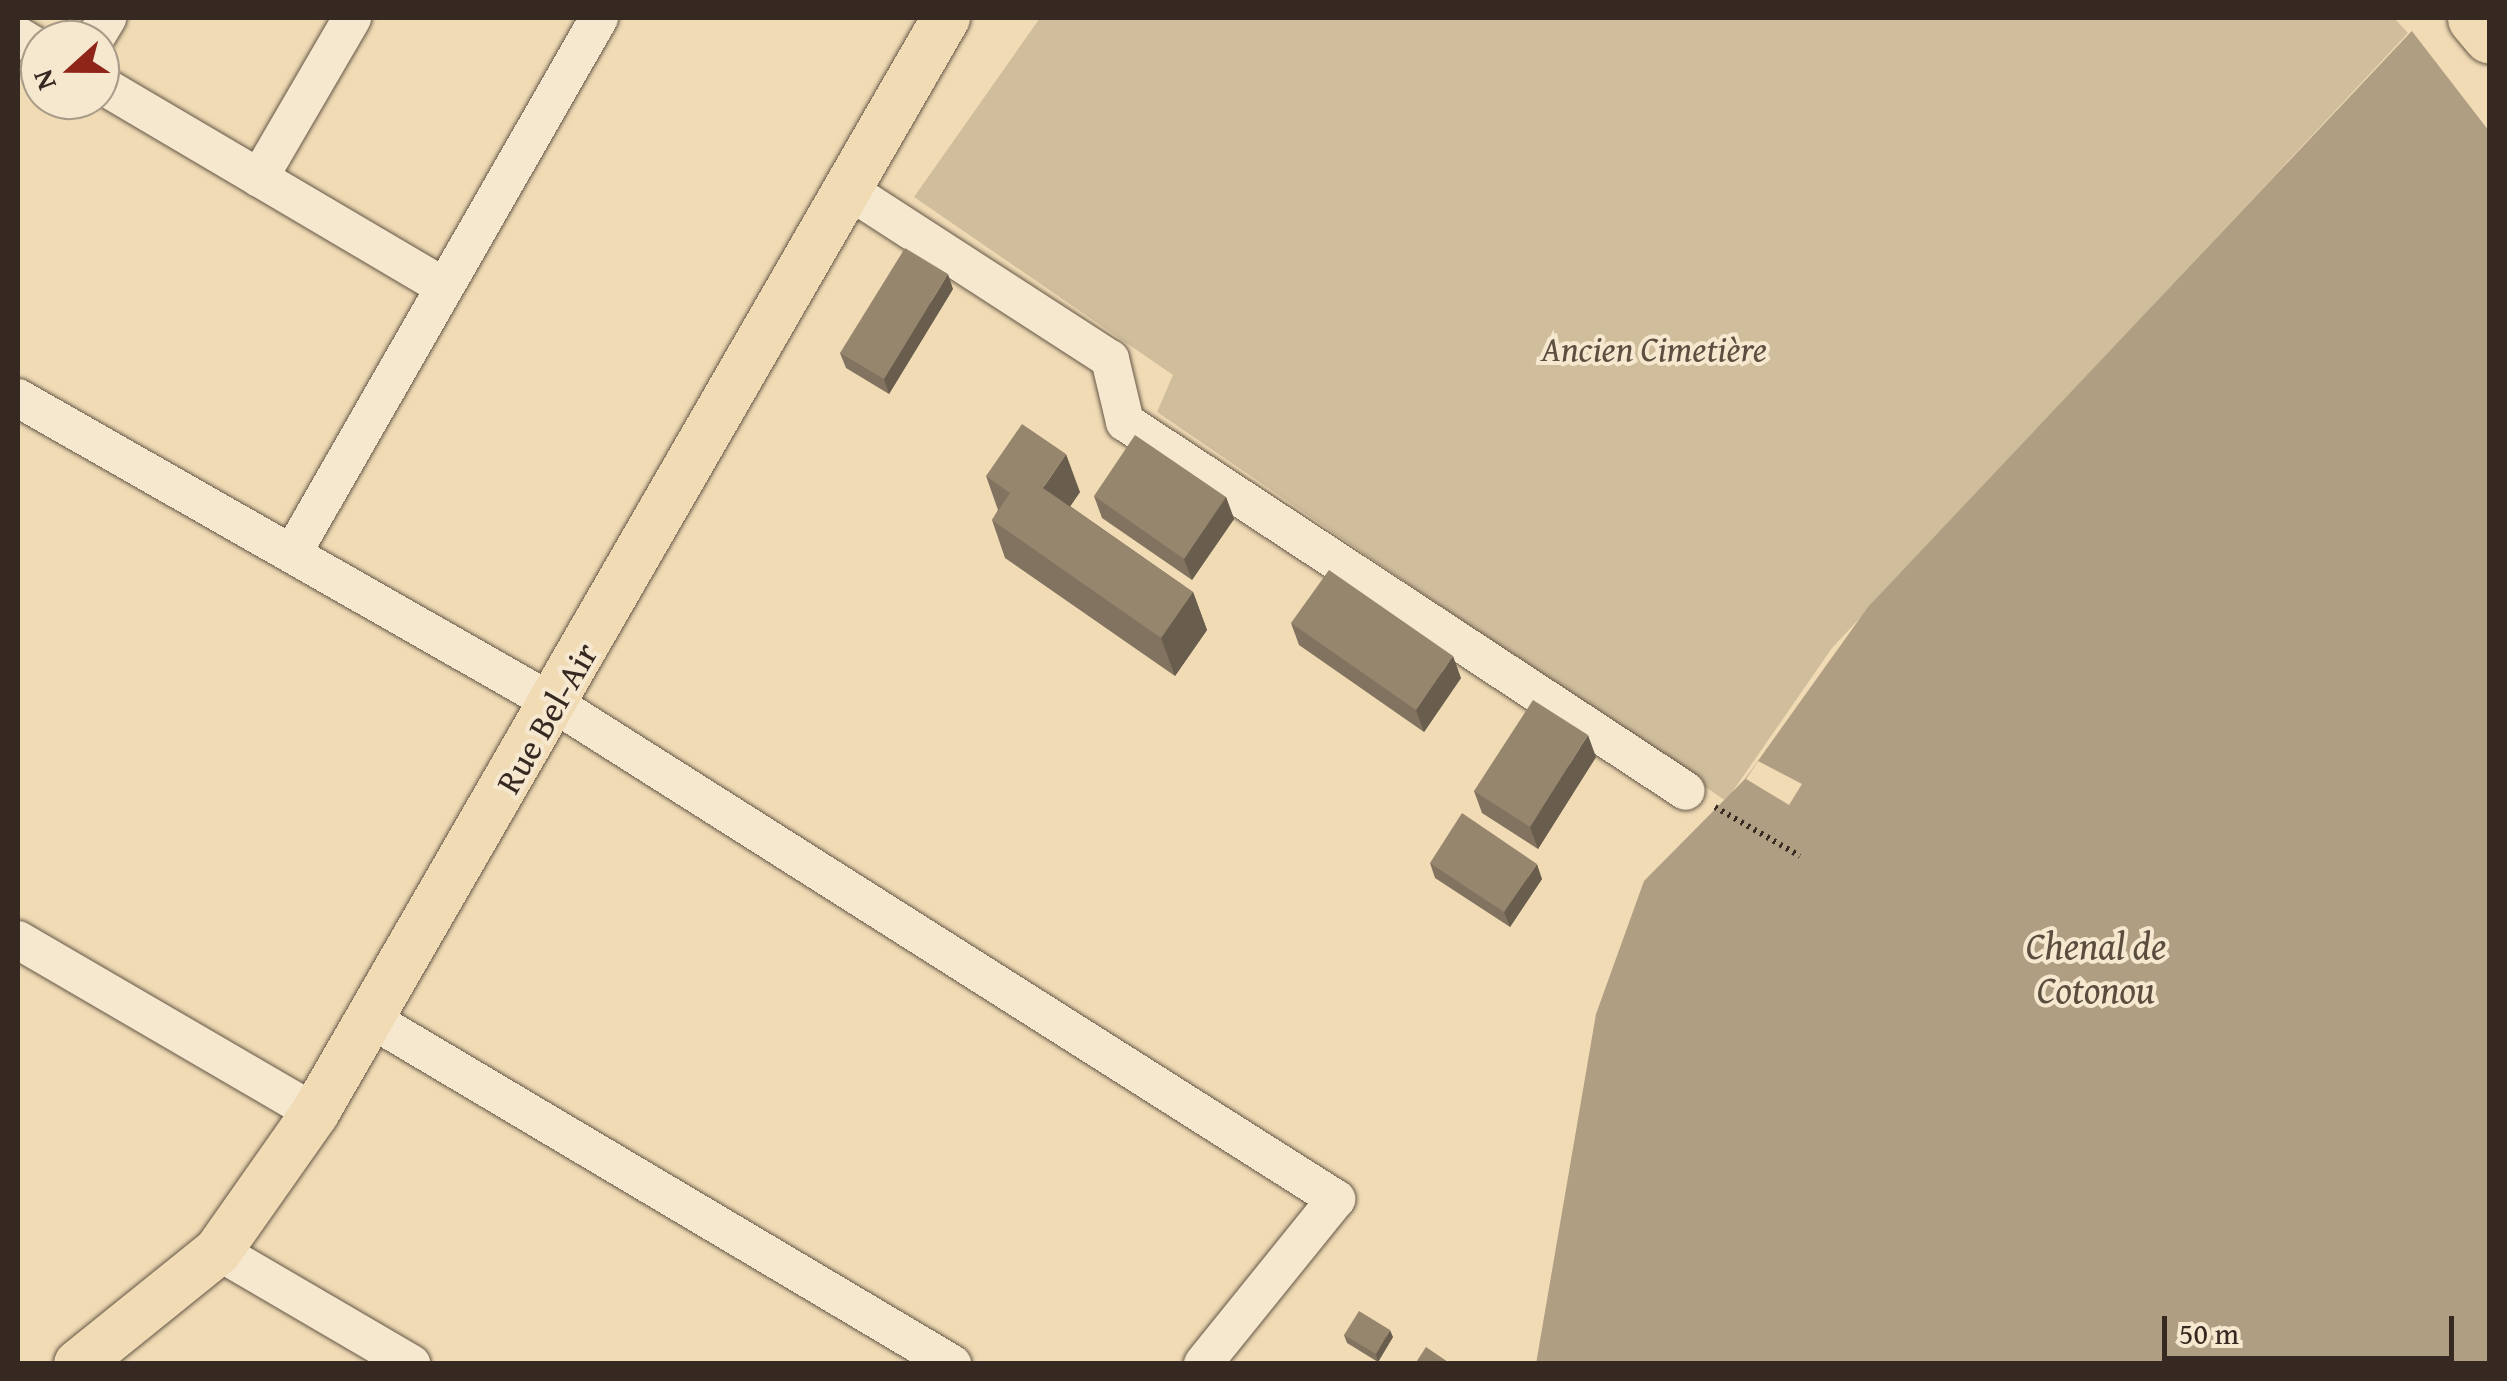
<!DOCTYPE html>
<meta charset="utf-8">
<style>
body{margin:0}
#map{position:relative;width:2507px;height:1381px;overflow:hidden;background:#f0dbb5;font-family:"Gentium Book Plus",serif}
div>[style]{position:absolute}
.green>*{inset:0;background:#d0bd9c}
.water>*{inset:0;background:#b09e83}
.pier>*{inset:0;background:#f0dbb5}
.path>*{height:6px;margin-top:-3px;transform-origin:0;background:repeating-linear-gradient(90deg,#352921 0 2.5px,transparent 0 7.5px)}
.roads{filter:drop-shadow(0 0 2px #645646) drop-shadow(0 0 2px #645646)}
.minor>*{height:38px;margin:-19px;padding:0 19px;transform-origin:19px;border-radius:19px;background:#f5e8cf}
.major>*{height:48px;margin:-24px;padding:0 24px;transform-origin:24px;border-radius:24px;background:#f0dbb5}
.highway>*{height:55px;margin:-27.5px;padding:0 27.5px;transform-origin:27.5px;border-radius:27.5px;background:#f0dbb5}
.wall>*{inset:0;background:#81735f}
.shaded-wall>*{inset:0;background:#695e4d}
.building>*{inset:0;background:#96866e}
span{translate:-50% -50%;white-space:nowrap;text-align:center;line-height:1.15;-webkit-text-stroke:8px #f5e8cf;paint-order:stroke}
.park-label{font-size:35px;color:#5c4e40;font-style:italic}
.street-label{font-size:35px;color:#352921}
.water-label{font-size:38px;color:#5a4c3e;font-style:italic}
.frame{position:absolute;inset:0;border:20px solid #352921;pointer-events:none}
.north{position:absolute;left:20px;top:20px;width:100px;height:100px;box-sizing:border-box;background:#f5e8cf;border:2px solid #a89c89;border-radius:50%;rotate:249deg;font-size:28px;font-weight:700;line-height:40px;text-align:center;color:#352921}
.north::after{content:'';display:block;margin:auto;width:35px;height:45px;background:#8f2418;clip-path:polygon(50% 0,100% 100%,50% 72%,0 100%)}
.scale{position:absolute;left:2162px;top:1316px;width:292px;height:45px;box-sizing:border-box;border:5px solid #352921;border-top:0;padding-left:12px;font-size:30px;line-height:35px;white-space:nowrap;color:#352921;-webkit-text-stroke:8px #f5e8cf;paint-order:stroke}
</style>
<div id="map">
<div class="green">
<i style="clip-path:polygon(1040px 18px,2394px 18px,2408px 33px,1832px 648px,1726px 801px,1157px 412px,1173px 375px,914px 197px)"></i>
</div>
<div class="water">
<i style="clip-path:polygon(2424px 18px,2489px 18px,2489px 1363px,1536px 1364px,1596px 1014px,1644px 881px,1745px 779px,1868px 607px)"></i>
</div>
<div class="pier">
<i style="clip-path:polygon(2417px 18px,2489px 18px,2489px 131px,2408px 26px)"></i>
<i style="clip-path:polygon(1758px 761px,1802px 784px,1789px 805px,1746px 779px)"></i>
</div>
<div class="path">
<i style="left:1715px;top:807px;width:98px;rotate:30deg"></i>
</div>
<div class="roads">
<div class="minor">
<i style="left:18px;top:36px;width:26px;rotate:31deg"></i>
<i style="left:94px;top:40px;width:26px;rotate:-59deg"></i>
<i style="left:100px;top:84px;width:399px;rotate:30.5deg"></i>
<i style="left:259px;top:178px;width:185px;rotate:-59.8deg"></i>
<i style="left:847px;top:189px;width:313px;rotate:32.9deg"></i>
<i style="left:1110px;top:359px;width:65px;rotate:76.6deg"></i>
<i style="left:1125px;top:422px;width:671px;rotate:33.34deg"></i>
<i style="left:18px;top:398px;width:618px;rotate:29.68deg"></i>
<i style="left:555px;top:704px;width:925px;rotate:32.37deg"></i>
<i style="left:1336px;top:1199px;width:212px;rotate:128.9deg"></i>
<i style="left:292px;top:554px;width:618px;rotate:-60.2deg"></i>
<i style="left:18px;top:940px;width:344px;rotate:30.2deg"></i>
<i style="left:371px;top:1019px;width:676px;rotate:30.7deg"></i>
<i style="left:218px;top:1251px;width:224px;rotate:30.3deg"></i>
</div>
<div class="major">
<i style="left:78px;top:1364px;width:180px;rotate:-38.9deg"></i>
<i style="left:218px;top:1251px;width:169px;rotate:-54.9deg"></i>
<i style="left:315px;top:1113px;width:1264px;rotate:-60.05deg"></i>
</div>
<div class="highway">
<i style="left:2475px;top:18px;width:23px;rotate:50deg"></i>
</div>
</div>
<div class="wall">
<i style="clip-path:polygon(953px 289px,889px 394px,846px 368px,840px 353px)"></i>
<i style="clip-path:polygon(986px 476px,1080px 492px,1070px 506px,1193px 592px,1207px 630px,1175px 676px,1005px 558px,992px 520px,998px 510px)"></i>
<i style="clip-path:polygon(1094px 496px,1226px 497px,1234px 519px,1192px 580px,1102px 518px)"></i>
<i style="clip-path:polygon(1291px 623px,1461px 678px,1424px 732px,1299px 645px)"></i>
<i style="clip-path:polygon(1596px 757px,1538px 849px,1482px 813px,1474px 791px)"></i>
<i style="clip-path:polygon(1430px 863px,1542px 879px,1510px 927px,1435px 878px)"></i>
<i style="clip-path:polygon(1344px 1335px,1393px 1337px,1378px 1362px,1347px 1343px)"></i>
</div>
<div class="shaded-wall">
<i style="clip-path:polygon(948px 274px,953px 289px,889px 394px,884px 379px)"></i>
<i style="clip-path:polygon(1066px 454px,1080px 492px,1057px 526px,1043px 488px)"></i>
<i style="clip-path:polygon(1226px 497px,1234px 519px,1192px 580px,1184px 559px)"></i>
<i style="clip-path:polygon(1193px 592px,1207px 630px,1175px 676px,1161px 638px)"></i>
<i style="clip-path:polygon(1453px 656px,1461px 678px,1424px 732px,1416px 710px)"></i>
<i style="clip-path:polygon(1588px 735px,1596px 757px,1538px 849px,1530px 827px)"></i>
<i style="clip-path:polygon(1537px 864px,1542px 879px,1510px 927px,1504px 912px)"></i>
<i style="clip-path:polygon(1390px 1330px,1393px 1337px,1378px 1362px,1376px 1354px)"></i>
</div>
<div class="building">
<i style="clip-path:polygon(905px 248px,948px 274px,884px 379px,840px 353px)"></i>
<i style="clip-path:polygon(1022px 424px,1066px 454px,1043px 488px,1193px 592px,1161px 638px,992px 520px,1010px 493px,986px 476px)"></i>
<i style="clip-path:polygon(1135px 435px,1226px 497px,1184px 559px,1094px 496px)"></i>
<i style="clip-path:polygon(1329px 570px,1453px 656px,1416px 710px,1291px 623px)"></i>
<i style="clip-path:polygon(1533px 700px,1588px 735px,1530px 827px,1474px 791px)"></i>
<i style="clip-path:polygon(1462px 813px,1537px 864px,1504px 912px,1430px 863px)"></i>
<i style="clip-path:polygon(1359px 1311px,1390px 1330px,1376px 1354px,1344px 1335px)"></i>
<i style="clip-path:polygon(1426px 1347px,1448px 1362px,1447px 1364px,1415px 1364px)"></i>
</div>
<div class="park-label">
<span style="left:1654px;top:349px">Ancien Cimetière</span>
</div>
<div class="street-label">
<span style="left:547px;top:718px;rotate:-60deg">Rue Bel-Air</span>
</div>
<div class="water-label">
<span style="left:2096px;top:968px">Chenal de<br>Cotonou</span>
</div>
<div class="frame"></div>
<div class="north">N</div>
<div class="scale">50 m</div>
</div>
